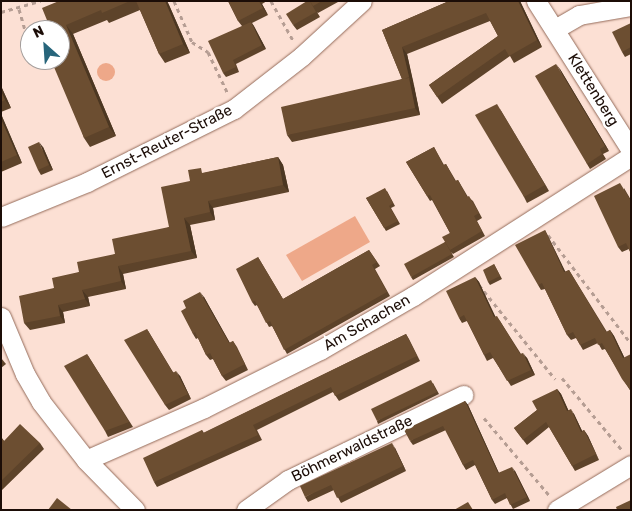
<!DOCTYPE html>
<meta charset="utf-8">
<style>
body{margin:0}
#map{position:relative;width:632px;height:511px;overflow:hidden;background:#fce0d4;font-family:Rubik,sans-serif}
div>[style]{position:absolute}
.green>*{inset:0;background:#eea889}
.round{border-radius:50%}
.path>*{height:3px;margin-top:-1.5px;transform-origin:0;background:repeating-linear-gradient(90deg,#b59d93 0 4px,transparent 0 8px)}
.roads{filter:drop-shadow(0 0 1px #946b5a) drop-shadow(0 0 1px #946b5a)}
.minor>*{height:19px;margin:-9.5px;padding:0 9.5px;transform-origin:9.5px;border-radius:9.5px;background:#fff}
.wall>*{inset:0;background:#5d432a}
.shaded-wall>*{inset:0;background:#4c3722}
.building>*{inset:0;background:#6c4e31}
span{translate:-50% -50%;white-space:nowrap;text-align:center;line-height:1.15;-webkit-text-stroke:5px #fff;paint-order:stroke}
.street-label{font-size:15px;color:#1c0d07}
.frame{position:absolute;inset:0;border:2px solid #1c0d07;pointer-events:none}
.north{position:absolute;left:20px;top:20px;width:50px;height:50px;box-sizing:border-box;background:#fff;border:1px solid #a49e9c;border-radius:50%;rotate:334deg;font-size:14px;font-weight:700;line-height:20px;text-align:center;color:#1c0d07}
.north::after{content:'';display:block;margin:auto;width:18px;height:22px;background:#27657b;clip-path:polygon(50% 0,100% 100%,50% 72%,0 100%)}
</style>
<div id="map">
<div class="green">
<i class="round" style="left:97px;top:63px;width:18px;height:18px"></i>
<i style="clip-path:polygon(355px 216px,370px 242px,302px 281px,286px 255px)"></i>
</div>
<div class="path">
<i style="left:174px;top:1px;width:45px;rotate:66.3deg"></i>
<i style="left:192px;top:42px;width:19px;rotate:32deg"></i>
<i style="left:208px;top:52px;width:47px;rotate:64.5deg"></i>
<i style="left:271px;top:1px;width:47px;rotate:60.7deg"></i>
<i style="left:19px;top:9px;width:40px;rotate:74deg"></i>
<i style="left:1px;top:12px;width:41px;rotate:-15.8deg"></i>
<i style="left:34px;top:60px;width:3px;rotate:72deg"></i>
<i style="left:548px;top:235px;width:133px;rotate:52.6deg"></i>
<i style="left:479px;top:285px;width:121px;rotate:51deg"></i>
<i style="left:562px;top:378px;width:94px;rotate:50.2deg"></i>
<i style="left:484px;top:418px;width:102px;rotate:49.8deg"></i>
</div>
<div class="roads">
<div class="minor">
<i style="left:536px;top:1px;width:177px;rotate:57.5deg"></i>
<i style="left:555px;top:29px;width:28px;rotate:-30deg"></i>
<i style="left:579px;top:15px;width:53px;rotate:-9.8deg"></i>
<i style="left:1px;top:217px;width:93px;rotate:-22.1deg"></i>
<i style="left:87px;top:182px;width:164px;rotate:-26.4deg"></i>
<i style="left:234px;top:109px;width:86px;rotate:-37.9deg"></i>
<i style="left:302px;top:56px;width:81px;rotate:-42.5deg"></i>
<i style="left:1px;top:317px;width:62px;rotate:67.2deg"></i>
<i style="left:25px;top:374px;width:32px;rotate:60deg"></i>
<i style="left:41px;top:402px;width:73px;rotate:52.2deg"></i>
<i style="left:86px;top:460px;width:70px;rotate:45.6deg"></i>
<i style="left:86px;top:460px;width:129px;rotate:-23.8deg"></i>
<i style="left:204px;top:408px;width:130px;rotate:-26.6deg"></i>
<i style="left:320px;top:350px;width:108px;rotate:-30.1deg"></i>
<i style="left:413px;top:296px;width:259px;rotate:-32.7deg"></i>
<i style="left:246px;top:510px;width:52px;rotate:-35.5deg"></i>
<i style="left:288px;top:480px;width:195px;rotate:-25.9deg"></i>
<i style="left:557px;top:510px;width:87px;rotate:-31.3deg"></i>
</div>
</div>
<div class="wall">
<i style="clip-path:polygon(59px 1px,167px 1px,169px 5px,190px 53px,165px 63px,159px 54px,140px 10px,109px 23px,107px 20px,73px 34px,116px 136px,90px 147px,84px 138px,60px 60px)"></i>
<i style="clip-path:polygon(228px 1px,267px 1px,262px 4px,268px 15px,252px 23px,266px 49px,236px 64px,239px 72px,226px 77px,223px 73px,242px 26px,238px 21px)"></i>
<i style="clip-path:polygon(307px 1px,338px 2px,318px 13px,317px 12px,320px 17px,297px 30px,293px 25px)"></i>
<i style="clip-path:polygon(449px 1px,520px 1px,542px 47px,514px 63px,510px 56px,442px 104px,429px 85px,498px 36px,490px 21px,407px 54px,420px 115px,292px 142px,287px 135px,402px 79px,382px 30px)"></i>
<i style="clip-path:polygon(631px 23px,631px 54px,625px 57px,622px 52px)"></i>
<i style="clip-path:polygon(560px 69px,609px 151px,603px 154px,606px 159px,590px 169px,587px 164px)"></i>
<i style="clip-path:polygon(1px 86px,11px 108px,1px 112px)"></i>
<i style="clip-path:polygon(500px 109px,549px 191px,527px 203px,524px 197px)"></i>
<i style="clip-path:polygon(1px 114px,22px 163px,1px 172px)"></i>
<i style="clip-path:polygon(43px 147px,53px 170px,41px 175px,38px 170px)"></i>
<i style="clip-path:polygon(434px 147px,444px 165px,446px 164px,456px 181px,458px 180px,468px 197px,473px 201px,482px 218px,477px 221px,485px 236px,453px 254px,451px 252px,454px 257px,413px 280px,411px 277px,445px 242px,450px 233px,432px 200px,430px 201px,406px 162px)"></i>
<i style="clip-path:polygon(278px 157px,283px 165px,289px 192px,213px 208px,215px 220px,190px 225px,197px 258px,123px 274px,126px 289px,88px 297px,90px 306px,63px 312px,65px 323px,30px 330px,24px 323px,54px 288px,79px 272px,169px 227px,190px 181px,204px 173px)"></i>
<i style="clip-path:polygon(624px 188px,631px 200px,631px 254px,629px 249px,622px 252px,618px 247px)"></i>
<i style="clip-path:polygon(387px 191px,395px 206px,391px 208px,400px 224px,386px 231px,366px 198px)"></i>
<i style="clip-path:polygon(545px 230px,548px 236px,565px 272px,569px 270px,607px 332px,610px 330px,614px 336px,624px 357px,631px 392px,605px 349px,602px 350px,598px 343px,583px 350px,576px 338px,571px 340px,567px 335px,545px 289px,541px 290px,538px 285px)"></i>
<i style="clip-path:polygon(369px 250px,380px 266px,375px 269px,390px 296px,287px 354px,272px 326px,269px 327px,257px 305px,255px 306px,252px 302px,258px 257px,283px 299px)"></i>
<i style="clip-path:polygon(494px 264px,502px 279px,490px 285px,488px 282px)"></i>
<i style="clip-path:polygon(475px 277px,479px 282px,495px 317px,500px 321px,521px 354px,527px 358px,535px 375px,511px 386px,493px 358px,487px 361px,467px 321px,462px 323px,459px 318px)"></i>
<i style="clip-path:polygon(204px 297px,230px 343px,233px 341px,237px 347px,248px 370px,226px 381px,222px 376px,213px 359px,210px 360px,206px 355px,198px 338px,196px 339px,193px 334px,186px 308px)"></i>
<i style="clip-path:polygon(147px 329px,173px 372px,180px 376px,191px 399px,169px 410px,165px 405px)"></i>
<i style="clip-path:polygon(406px 334px,409px 339px,420px 361px,339px 401px,333px 392px,257px 430px,262px 440px,157px 487px,154px 482px,202px 430px,204px 433px)"></i>
<i style="clip-path:polygon(87px 354px,133px 427px,108px 437px,105px 431px)"></i>
<i style="clip-path:polygon(1px 358px,6px 364px,1px 368px)"></i>
<i style="clip-path:polygon(433px 383px,439px 394px,378px 424px,377px 421px)"></i>
<i style="clip-path:polygon(557px 389px,561px 394px,568px 410px,574px 414px,582px 431px,584px 430px,588px 436px,599px 460px,575px 471px,549px 427px,527px 445px,514px 428px,537px 410px)"></i>
<i style="clip-path:polygon(465px 401px,468px 405px,499px 473px,515px 471px,530px 501px,513px 509px,507px 498px,495px 504px,492px 500px,475px 465px,466px 470px,463px 465px,446px 430px,413px 445px,410px 441px)"></i>
<i style="clip-path:polygon(1px 437px,4px 441px,40px 443px,44px 449px,1px 491px)"></i>
<i style="clip-path:polygon(395px 448px,406px 471px,341px 503px,334px 490px,308px 502px,305px 497px)"></i>
</div>
<div class="shaded-wall">
<i style="clip-path:polygon(165px 1px,167px 1px,169px 5px,190px 53px,183px 44px)"></i>
<i style="clip-path:polygon(259px 1px,262px 4px,268px 15px,263px 8px)"></i>
<i style="clip-path:polygon(518px 1px,520px 1px,542px 47px,537px 40px)"></i>
<i style="clip-path:polygon(251px 22px,254px 26px,266px 49px,262px 45px)"></i>
<i style="clip-path:polygon(66px 25px,73px 34px,116px 136px,109px 127px)"></i>
<i style="clip-path:polygon(402px 47px,407px 54px,414px 85px,409px 77px)"></i>
<i style="clip-path:polygon(556px 64px,560px 69px,609px 151px,605px 146px)"></i>
<i style="clip-path:polygon(409px 78px,414px 85px,420px 115px,415px 108px)"></i>
<i style="clip-path:polygon(1px 86px,11px 108px,5px 100px,1px 91px)"></i>
<i style="clip-path:polygon(497px 104px,500px 109px,549px 191px,545px 185px)"></i>
<i style="clip-path:polygon(1px 114px,22px 163px,17px 155px,1px 119px)"></i>
<i style="clip-path:polygon(39px 142px,43px 147px,53px 170px,49px 165px)"></i>
<i style="clip-path:polygon(278px 157px,283px 165px,289px 192px,283px 185px)"></i>
<i style="clip-path:polygon(208px 201px,213px 208px,215px 220px,210px 212px)"></i>
<i style="clip-path:polygon(184px 218px,190px 225px,197px 258px,191px 251px)"></i>
<i style="clip-path:polygon(545px 230px,548px 236px,568px 277px,564px 272px)"></i>
<i style="clip-path:polygon(118px 266px,123px 274px,126px 289px,121px 281px)"></i>
<i style="clip-path:polygon(475px 277px,479px 282px,498px 322px,494px 317px)"></i>
<i style="clip-path:polygon(82px 290px,88px 297px,90px 306px,85px 299px)"></i>
<i style="clip-path:polygon(200px 292px,204px 297px,233px 349px,229px 343px)"></i>
<i style="clip-path:polygon(58px 305px,63px 312px,65px 323px,60px 316px)"></i>
<i style="clip-path:polygon(610px 330px,614px 336px,627px 363px,623px 358px)"></i>
<i style="clip-path:polygon(523px 353px,527px 358px,535px 375px,531px 370px)"></i>
<i style="clip-path:polygon(176px 371px,180px 376px,191px 399px,188px 394px)"></i>
<i style="clip-path:polygon(557px 389px,561px 394px,571px 416px,567px 411px)"></i>
<i style="clip-path:polygon(465px 401px,468px 405px,501px 478px,498px 473px)"></i>
<i style="clip-path:polygon(571px 409px,574px 414px,585px 437px,581px 432px)"></i>
<i style="clip-path:polygon(584px 430px,588px 436px,599px 460px)"></i>
<i style="clip-path:polygon(392px 443px,395px 448px,406px 471px,403px 466px)"></i>
<i style="clip-path:polygon(512px 467px,515px 471px,530px 501px,527px 497px)"></i>
</div>
<div class="building">
<i style="clip-path:polygon(59px 1px,130px 1px,102px 13px,101px 10px,66px 25px,109px 127px,84px 138px,51px 60px,60px 60px,60px 30px,51px 30px,42px 8px)"></i>
<i style="clip-path:polygon(136px 1px,165px 1px,183px 44px,159px 54px)"></i>
<i style="clip-path:polygon(228px 1px,259px 1px,263px 8px,238px 21px)"></i>
<i style="clip-path:polygon(307px 1px,310px 1px,316px 12px,293px 25px,286px 14px)"></i>
<i style="clip-path:polygon(310px 1px,322px 1px,313px 6px)"></i>
<i style="clip-path:polygon(449px 1px,518px 1px,537px 40px,509px 56px,505px 49px,437px 97px,429px 85px,498px 36px,486px 13px,402px 47px,409px 77px,404px 79px,409px 78px,415px 108px,287px 135px,281px 107px,402px 79px,382px 30px)"></i>
<i style="clip-path:polygon(251px 22px,262px 45px,233px 60px,236px 67px,223px 73px,208px 41px)"></i>
<i style="clip-path:polygon(631px 23px,631px 47px,622px 52px,612px 32px)"></i>
<i style="clip-path:polygon(556px 64px,605px 146px,600px 149px,602px 154px,587px 164px,535px 76px)"></i>
<i style="clip-path:polygon(1px 91px,5px 100px,1px 102px)"></i>
<i style="clip-path:polygon(497px 104px,545px 185px,524px 197px,475px 115px)"></i>
<i style="clip-path:polygon(1px 119px,17px 155px,1px 162px)"></i>
<i style="clip-path:polygon(39px 142px,49px 165px,38px 170px,28px 147px)"></i>
<i style="clip-path:polygon(434px 147px,443px 165px,446px 164px,455px 181px,458px 180px,467px 197px,469px 196px,479px 213px,474px 216px,482px 231px,450px 250px,442px 237px,450px 233px,430px 195px,427px 196px,406px 162px)"></i>
<i style="clip-path:polygon(278px 157px,283px 185px,208px 201px,210px 212px,184px 218px,191px 251px,118px 266px,121px 281px,82px 290px,85px 299px,58px 305px,60px 316px,24px 323px,19px 296px,54px 288px,52px 278px,79px 272px,77px 262px,115px 254px,112px 239px,169px 227px,161px 187px,190px 181px,188px 170px,201px 168px,202px 173px)"></i>
<i style="clip-path:polygon(620px 183px,631px 201px,631px 254px,626px 243px,618px 247px,594px 196px)"></i>
<i style="clip-path:polygon(385px 188px,393px 203px,389px 206px,398px 221px,384px 228px,366px 198px)"></i>
<i style="clip-path:polygon(545px 230px,564px 272px,569px 270px,606px 332px,610px 330px,623px 358px,631px 354px,631px 391px,622px 379px,602px 343px,598px 345px,595px 338px,580px 345px,573px 332px,567px 335px,542px 283px,538px 285px,515px 245px)"></i>
<i style="clip-path:polygon(445px 242px,452px 254px,411px 277px,404px 264px)"></i>
<i style="clip-path:polygon(369px 250px,377px 262px,372px 265px,387px 292px,284px 350px,270px 321px,266px 323px,255px 301px,252px 302px,236px 269px,258px 257px,283px 299px)"></i>
<i style="clip-path:polygon(494px 264px,500px 276px,488px 282px,483px 270px)"></i>
<i style="clip-path:polygon(475px 277px,494px 317px,497px 316px,520px 354px,523px 353px,531px 370px,507px 381px,490px 352px,484px 355px,464px 315px,459px 318px,446px 291px)"></i>
<i style="clip-path:polygon(200px 292px,229px 343px,233px 341px,245px 364px,222px 376px,210px 353px,206px 355px,195px 332px,193px 334px,181px 311px,186px 308px,183px 301px)"></i>
<i style="clip-path:polygon(147px 329px,173px 373px,176px 371px,188px 394px,165px 405px,124px 340px)"></i>
<i style="clip-path:polygon(406px 334px,417px 356px,335px 396px,331px 387px,253px 425px,258px 435px,154px 482px,143px 458px,202px 430px,203px 433px)"></i>
<i style="clip-path:polygon(87px 354px,129px 422px,105px 431px,64px 366px)"></i>
<i style="clip-path:polygon(431px 380px,437px 392px,377px 421px,371px 409px)"></i>
<i style="clip-path:polygon(557px 389px,567px 411px,571px 409px,581px 432px,584px 430px,596px 454px,572px 466px,546px 422px,523px 440px,514px 428px,537px 410px,532px 401px)"></i>
<i style="clip-path:polygon(465px 401px,498px 473px,512px 467px,527px 497px,510px 505px,505px 493px,492px 500px,473px 460px,463px 465px,443px 426px,410px 441px,404px 430px)"></i>
<i style="clip-path:polygon(20px 424px,40px 443px,1px 481px,1px 437px,4px 441px)"></i>
<i style="clip-path:polygon(392px 443px,403px 466px,337px 498px,331px 485px,305px 497px,300px 486px)"></i>
<i style="clip-path:polygon(57px 498px,72px 510px,48px 510px)"></i>
<i style="clip-path:polygon(631px 500px,631px 510px,617px 510px,616px 507px)"></i>
<i style="clip-path:polygon(468px 502px,473px 510px,454px 510px)"></i>
</div>
<div class="street-label">
<span style="left:593px;top:90px;rotate:58deg">Klettenberg</span>
<span style="left:167px;top:142px;rotate:-27deg">Ernst-Reuter-Straße</span>
<span style="left:367px;top:323px;rotate:-30deg">Am Schachen</span>
<span style="left:352px;top:449px;rotate:-26deg">Böhmerwaldstraße</span>
</div>
<div class="frame"></div>
<div class="north">N</div>
</div>
